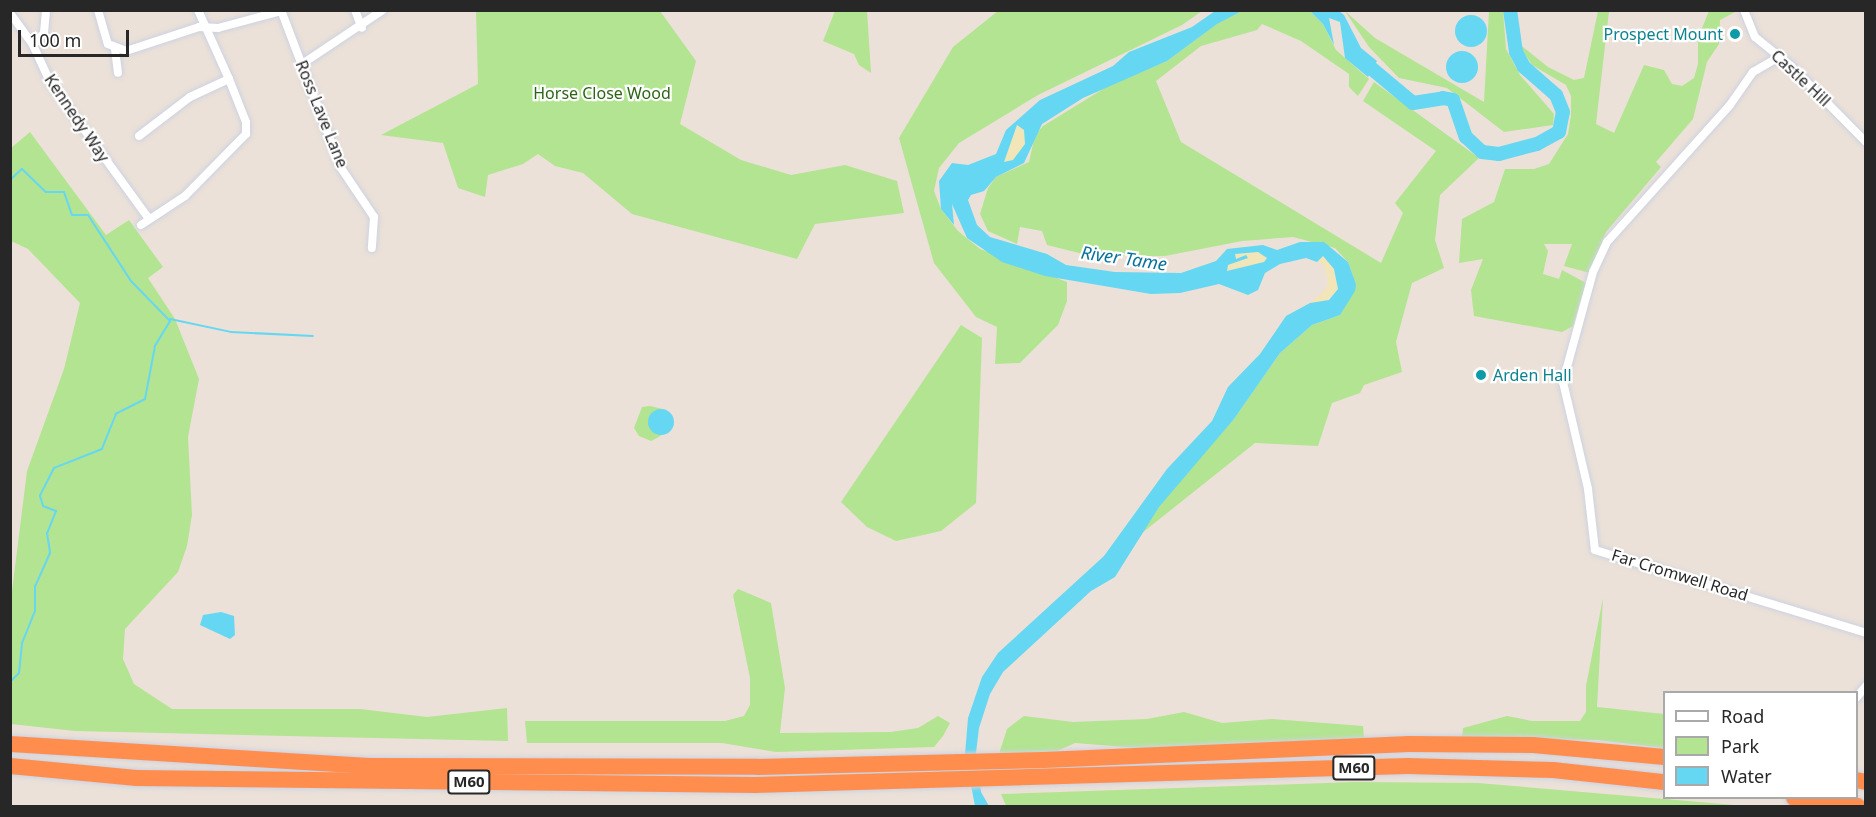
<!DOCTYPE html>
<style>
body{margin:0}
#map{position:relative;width:1876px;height:817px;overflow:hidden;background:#ebe1d8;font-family:"Noto Sans",sans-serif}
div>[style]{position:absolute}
.green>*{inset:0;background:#b3e491}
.sand>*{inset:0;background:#f2e5b8}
.water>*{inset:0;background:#65d7f2}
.round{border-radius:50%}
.stream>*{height:2px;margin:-1px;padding:0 1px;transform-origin:1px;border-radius:1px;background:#65d7f2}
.river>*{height:14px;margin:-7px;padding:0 7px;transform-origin:7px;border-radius:7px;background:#65d7f2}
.roads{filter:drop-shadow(0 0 2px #cdd2e1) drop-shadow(0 0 2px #cdd2e1)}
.minor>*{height:8px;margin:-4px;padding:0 4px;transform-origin:4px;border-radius:4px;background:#fff}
.motorway>*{height:16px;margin:-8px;padding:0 8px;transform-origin:8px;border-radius:8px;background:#ff8e4e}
.dots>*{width:16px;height:16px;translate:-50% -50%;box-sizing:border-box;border:3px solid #fff;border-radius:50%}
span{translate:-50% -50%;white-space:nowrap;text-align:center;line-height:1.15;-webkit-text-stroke:4.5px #fff;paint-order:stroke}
.shield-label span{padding:2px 4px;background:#fff;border:2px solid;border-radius:4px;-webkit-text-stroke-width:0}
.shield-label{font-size:15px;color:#272727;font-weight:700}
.culture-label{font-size:16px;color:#0d838f}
.right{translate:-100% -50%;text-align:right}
.left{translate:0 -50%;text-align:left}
.street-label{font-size:16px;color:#272727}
.park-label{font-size:16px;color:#2c6516}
.water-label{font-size:18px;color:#08729a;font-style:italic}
.frame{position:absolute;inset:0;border:12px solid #272727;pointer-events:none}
.legend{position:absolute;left:1663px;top:691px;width:195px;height:108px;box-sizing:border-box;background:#fff;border:2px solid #a9a9a9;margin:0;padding:8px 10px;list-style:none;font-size:18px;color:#272727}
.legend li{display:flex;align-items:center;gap:12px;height:30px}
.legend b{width:30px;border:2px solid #a9a9a9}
.scale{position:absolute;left:18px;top:30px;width:111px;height:27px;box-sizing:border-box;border:3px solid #272727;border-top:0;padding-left:8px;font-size:18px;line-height:21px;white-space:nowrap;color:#272727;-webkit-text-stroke:4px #fff;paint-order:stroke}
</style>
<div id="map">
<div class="green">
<i style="clip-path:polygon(476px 11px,660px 11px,696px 61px,680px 124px,741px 160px,791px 175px,845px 165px,897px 181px,904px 213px,815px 224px,797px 259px,632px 214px,583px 173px,555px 166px,538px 154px,523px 164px,488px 175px,485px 197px,458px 188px,443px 143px,381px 135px,478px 84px)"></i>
<i style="clip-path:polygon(835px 11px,867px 11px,871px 73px,859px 65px,854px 54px,823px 41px)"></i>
<i style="clip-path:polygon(998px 11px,1202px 11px,1182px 25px,1038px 95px,959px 143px,939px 168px,934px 191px,941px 209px,958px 231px,980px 249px,1067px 282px,1067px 301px,1058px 325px,1020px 363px,995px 364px,997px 327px,976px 317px,934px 263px,899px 138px,953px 47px)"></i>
<i style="clip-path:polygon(1242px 11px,1310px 11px,1323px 24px,1336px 50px,1369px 79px,1358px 96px,1349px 87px,1349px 74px,1301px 41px,1262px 24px,1257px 30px,1201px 46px,1156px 81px,1181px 142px,1381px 263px,1403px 213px,1395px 203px,1436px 151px,1363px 101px,1374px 82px,1479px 158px,1440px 195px,1435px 240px,1444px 268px,1412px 283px,1396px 342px,1402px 372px,1364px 385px,1360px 393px,1332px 403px,1318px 446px,1255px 443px,1137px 537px,1182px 475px,1234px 419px,1280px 353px,1312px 325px,1340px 315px,1356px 284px,1348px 262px,1335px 248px,1293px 237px,1242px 241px,1165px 256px,1091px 256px,1047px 245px,1042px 231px,1020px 227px,1017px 244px,988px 231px,980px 214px,988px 188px,996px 177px,1029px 162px,1035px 135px,1043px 126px,1108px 86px,1167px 61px,1218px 23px)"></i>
<i style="clip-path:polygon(1345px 11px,1375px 38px,1484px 102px,1489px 11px,1503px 11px,1506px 49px,1520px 75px,1554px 114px,1553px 125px,1504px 132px,1447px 88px,1399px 78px,1369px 47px)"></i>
<i style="clip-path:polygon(1598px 11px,1609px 11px,1596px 124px,1614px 133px,1644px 65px,1664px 70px,1672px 84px,1682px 86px,1694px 78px,1698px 64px,1698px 38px,1709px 11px,1737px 11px,1720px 20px,1719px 44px,1707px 62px,1693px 119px,1656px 162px,1661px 167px,1606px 232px,1590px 273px,1564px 266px,1572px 244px,1544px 244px,1548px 251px,1543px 274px,1559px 279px,1562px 270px,1586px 283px,1573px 326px,1562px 332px,1474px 316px,1471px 290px,1483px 259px,1459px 263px,1462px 219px,1494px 202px,1505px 169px,1534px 169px,1549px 164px,1568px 134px,1571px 115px,1571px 96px,1566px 85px,1532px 65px,1518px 43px,1548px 67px,1574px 80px,1584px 78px)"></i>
<i style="clip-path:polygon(30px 132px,106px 235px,129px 220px,163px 267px,148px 278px,175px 319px,199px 379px,188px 437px,192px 515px,187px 546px,178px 572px,125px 629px,123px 659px,134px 684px,172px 709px,360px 709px,427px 717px,507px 708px,508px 741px,75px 731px,11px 724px,11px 599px,27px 471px,64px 369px,80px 303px,28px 249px,11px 241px,11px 148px)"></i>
<i style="clip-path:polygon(961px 325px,982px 338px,976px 503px,941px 531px,896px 541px,867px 527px,841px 502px)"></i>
<i style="clip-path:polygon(650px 406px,667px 410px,653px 413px,652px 431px,664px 434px,651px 441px,639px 436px,634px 428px,642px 407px)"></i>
<i style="clip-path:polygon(738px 589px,771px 603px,785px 688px,780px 733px,891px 732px,918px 728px,938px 716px,950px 723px,943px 736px,934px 747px,776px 752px,722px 743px,527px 743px,525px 721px,725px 721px,744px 716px,750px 705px,750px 678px,733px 595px)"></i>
<i style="clip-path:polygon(1603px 598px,1597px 707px,1664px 714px,1664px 748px,1597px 740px,1462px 738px,1463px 728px,1507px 716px,1532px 721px,1580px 721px,1586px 712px,1586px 686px)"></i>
<i style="clip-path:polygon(1184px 712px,1222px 723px,1272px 719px,1363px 726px,1364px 738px,1151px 749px,1075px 743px,1055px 752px,999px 754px,1007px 729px,1024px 716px,1073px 722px,1147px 719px)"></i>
<i style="clip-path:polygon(1355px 782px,1478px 783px,1746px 806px,1006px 806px,1001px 794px)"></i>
</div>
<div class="sand">
<i style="clip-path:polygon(1017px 125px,1024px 129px,1026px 144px,1013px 160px,1003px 162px)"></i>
<i style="clip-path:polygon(1258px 252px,1267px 258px,1264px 262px,1227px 271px,1228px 265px,1248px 258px,1237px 259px,1235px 254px)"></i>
<i style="clip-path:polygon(1323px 256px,1334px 269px,1338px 289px,1324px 303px,1310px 303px,1326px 289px,1328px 280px,1323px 264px,1317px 262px)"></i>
</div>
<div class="water">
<i style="clip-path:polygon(evenodd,1215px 11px,1242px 11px,1217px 24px,1167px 61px,1083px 98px,1042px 124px,1024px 163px,996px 177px,984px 191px,971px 195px,968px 200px,977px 225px,990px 237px,1047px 254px,1066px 265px,1115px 272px,1181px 273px,1216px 261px,1227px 249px,1263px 245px,1277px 250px,1300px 242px,1324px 242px,1348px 262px,1356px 284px,1355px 291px,1340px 315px,1312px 325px,1280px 353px,1234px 419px,1159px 507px,1115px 577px,1091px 591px,1003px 672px,990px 694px,979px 728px,976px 753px,981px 792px,989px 806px,975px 806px,965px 754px,968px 718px,982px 677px,998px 653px,1104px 556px,1167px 469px,1212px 421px,1228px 387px,1260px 354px,1286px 316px,1310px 303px,1329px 300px,1338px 289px,1334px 269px,1323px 256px,1317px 262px,1306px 258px,1280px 264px,1265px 273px,1258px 290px,1248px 295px,1219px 284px,1180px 293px,1151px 294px,1045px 276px,1002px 262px,967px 238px,952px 204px,954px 225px,941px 209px,939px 181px,952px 163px,968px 165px,996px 154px,1006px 130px,1040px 100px,1113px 66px,1129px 52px,1192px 27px,1215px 11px,1017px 125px,1024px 130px,1025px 144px,1013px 160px,1004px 162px,1017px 125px,1215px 11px,1258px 252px,1267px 258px,1264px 262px,1227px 271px,1228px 265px,1248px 258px,1246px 255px,1236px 259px,1235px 254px,1258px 252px)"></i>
<i style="clip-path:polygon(1310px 11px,1339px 11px,1344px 15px,1361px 48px,1377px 61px,1368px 77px,1345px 58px,1340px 22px,1329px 18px,1334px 45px,1323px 24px)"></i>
<i class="round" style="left:1455px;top:15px;width:32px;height:32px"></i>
<i class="round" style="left:1446px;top:51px;width:32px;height:32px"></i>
<i class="round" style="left:648px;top:409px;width:26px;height:26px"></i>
<i style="clip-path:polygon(221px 612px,234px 616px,235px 635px,230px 639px,200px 625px,203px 615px)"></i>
</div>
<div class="stream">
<i style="left:10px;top:180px;width:16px;rotate:-43deg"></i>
<i style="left:22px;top:169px;width:33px;rotate:44deg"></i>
<i style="left:46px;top:192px;width:18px"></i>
<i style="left:64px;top:192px;width:24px;rotate:71deg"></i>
<i style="left:72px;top:215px;width:16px"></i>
<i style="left:88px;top:215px;width:79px;rotate:56.9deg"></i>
<i style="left:131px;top:281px;width:56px;rotate:45.7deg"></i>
<i style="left:170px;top:321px;width:29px;rotate:121deg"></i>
<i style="left:155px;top:346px;width:54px;rotate:100.7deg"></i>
<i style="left:145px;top:399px;width:33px;rotate:153deg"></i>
<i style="left:116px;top:414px;width:38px;rotate:112deg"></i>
<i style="left:102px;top:449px;width:52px;rotate:158.4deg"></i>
<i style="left:54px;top:468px;width:31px;rotate:117deg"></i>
<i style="left:40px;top:496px;width:10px;rotate:73deg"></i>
<i style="left:43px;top:506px;width:14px;rotate:21deg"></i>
<i style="left:56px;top:511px;width:24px;rotate:112deg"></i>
<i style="left:47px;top:533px;width:20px;rotate:81deg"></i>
<i style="left:50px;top:553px;width:36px;rotate:114deg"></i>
<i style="left:35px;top:586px;width:25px;rotate:90deg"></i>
<i style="left:35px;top:611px;width:35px;rotate:112deg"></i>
<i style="left:22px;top:644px;width:29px;rotate:96deg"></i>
<i style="left:19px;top:673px;width:13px;rotate:135deg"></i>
<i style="left:170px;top:319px;width:62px;rotate:12deg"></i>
<i style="left:231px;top:332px;width:82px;rotate:2.8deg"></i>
</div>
<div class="river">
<i style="left:1359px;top:58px;width:70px;rotate:39.8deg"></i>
<i style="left:1413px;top:103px;width:30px;rotate:-9deg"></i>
<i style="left:1443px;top:98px;width:10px;rotate:11deg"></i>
<i style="left:1453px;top:100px;width:39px;rotate:71deg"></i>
<i style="left:1466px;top:137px;width:22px;rotate:43deg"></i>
<i style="left:1482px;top:152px;width:17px;rotate:7deg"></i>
<i style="left:1499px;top:154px;width:39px;rotate:-15deg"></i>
<i style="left:1537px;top:144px;width:25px;rotate:-29deg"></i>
<i style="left:1559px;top:132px;width:20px;rotate:-79deg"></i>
<i style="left:1563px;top:112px;width:18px;rotate:-112deg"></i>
<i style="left:1556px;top:95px;width:43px;rotate:-138.8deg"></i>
<i style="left:1524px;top:67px;width:17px;rotate:-118deg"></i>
<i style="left:1516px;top:52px;width:42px;rotate:-98.1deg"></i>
</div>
<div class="roads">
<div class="minor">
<i style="left:98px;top:10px;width:35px;rotate:74deg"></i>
<i style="left:108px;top:44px;width:19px;rotate:21deg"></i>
<i style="left:126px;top:51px;width:77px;rotate:-18.2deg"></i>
<i style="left:199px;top:27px;width:19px;rotate:3deg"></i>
<i style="left:218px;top:28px;width:65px;rotate:-15.1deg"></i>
<i style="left:281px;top:10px;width:169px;rotate:69.2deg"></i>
<i style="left:341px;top:168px;width:59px;rotate:56deg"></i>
<i style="left:374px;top:217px;width:31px;rotate:94deg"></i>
<i style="left:355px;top:10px;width:19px;rotate:69deg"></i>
<i style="left:1744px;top:10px;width:29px;rotate:68deg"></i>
<i style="left:1755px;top:37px;width:46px;rotate:38.9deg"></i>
<i style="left:1791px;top:66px;width:107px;rotate:45.4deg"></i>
<i style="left:10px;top:13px;width:39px;rotate:54deg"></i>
<i style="left:33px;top:45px;width:43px;rotate:65.2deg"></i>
<i style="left:51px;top:84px;width:167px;rotate:54deg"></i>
<i style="left:33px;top:45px;width:16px;rotate:-47deg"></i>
<i style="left:44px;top:33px;width:23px;rotate:-85deg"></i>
<i style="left:115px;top:49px;width:24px;rotate:83deg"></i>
<i style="left:1779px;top:57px;width:30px;rotate:150deg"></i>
<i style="left:1753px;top:72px;width:40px;rotate:124.9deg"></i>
<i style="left:1730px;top:105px;width:184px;rotate:131.9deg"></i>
<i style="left:1607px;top:242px;width:33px;rotate:115deg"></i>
<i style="left:1593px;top:272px;width:114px;rotate:105.3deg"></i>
<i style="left:1563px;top:382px;width:110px;rotate:76.8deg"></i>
<i style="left:1588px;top:489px;width:61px;rotate:83.5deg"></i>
<i style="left:1595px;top:550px;width:283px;rotate:17deg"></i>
<i style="left:302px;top:64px;width:97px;rotate:-33.7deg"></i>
<i style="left:139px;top:136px;width:64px;rotate:-37.4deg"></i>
<i style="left:190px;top:97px;width:43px;rotate:-24.8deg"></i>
<i style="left:141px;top:225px;width:53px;rotate:-33.4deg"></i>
<i style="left:185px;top:196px;width:87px;rotate:-45.5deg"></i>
<i style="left:246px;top:134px;width:12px;rotate:-90deg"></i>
<i style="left:246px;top:122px;width:46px;rotate:-111.6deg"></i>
<i style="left:229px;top:79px;width:76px;rotate:-114.2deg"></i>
<i style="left:1856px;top:698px;width:16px;rotate:-50deg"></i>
</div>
<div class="motorway">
<i style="left:10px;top:744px;width:360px;rotate:3.5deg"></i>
<i style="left:369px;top:766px;width:389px;rotate:0.1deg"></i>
<i style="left:758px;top:767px;width:286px;rotate:-1.4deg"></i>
<i style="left:1044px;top:760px;width:365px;rotate:-2.5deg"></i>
<i style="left:1409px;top:744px;width:124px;rotate:0.5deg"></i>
<i style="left:1533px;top:745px;width:132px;rotate:5.2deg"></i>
<i style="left:10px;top:766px;width:127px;rotate:5.4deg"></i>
<i style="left:136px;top:778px;width:619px;rotate:0.65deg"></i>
<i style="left:755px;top:785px;width:653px;rotate:-1.67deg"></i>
<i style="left:1408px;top:766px;width:145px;rotate:1.6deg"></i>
<i style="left:1553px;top:770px;width:112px;rotate:6.2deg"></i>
<i style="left:1856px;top:780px;width:10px;rotate:11deg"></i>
<i style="left:1794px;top:798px;width:64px;rotate:7.2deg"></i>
</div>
</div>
<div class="dots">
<i style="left:1735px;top:34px;background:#0f9aa8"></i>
<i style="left:1481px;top:375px;background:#0f9aa8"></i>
</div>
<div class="shield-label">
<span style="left:1354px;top:768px">M60</span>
<span style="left:469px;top:782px">M60</span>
</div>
<div class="culture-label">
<span class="right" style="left:1723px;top:34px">Prospect Mount</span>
<span class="left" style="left:1493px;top:375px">Arden Hall</span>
</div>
<div class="street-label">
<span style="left:1801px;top:78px;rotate:43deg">Castle Hill</span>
<span style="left:322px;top:114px;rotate:68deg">Ross Lave Lane</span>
<span style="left:77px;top:118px;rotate:56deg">Kennedy Way</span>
<span style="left:1680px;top:575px;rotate:17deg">Far Cromwell Road</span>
</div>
<div class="park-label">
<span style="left:602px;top:93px">Horse Close Wood</span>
</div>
<div class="water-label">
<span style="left:1124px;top:258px;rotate:8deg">River Tame</span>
</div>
<div class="frame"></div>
<ul class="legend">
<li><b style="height:8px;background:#fff"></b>Road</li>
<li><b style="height:16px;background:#b3e491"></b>Park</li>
<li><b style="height:16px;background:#65d7f2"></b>Water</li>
</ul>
<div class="scale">100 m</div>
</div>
